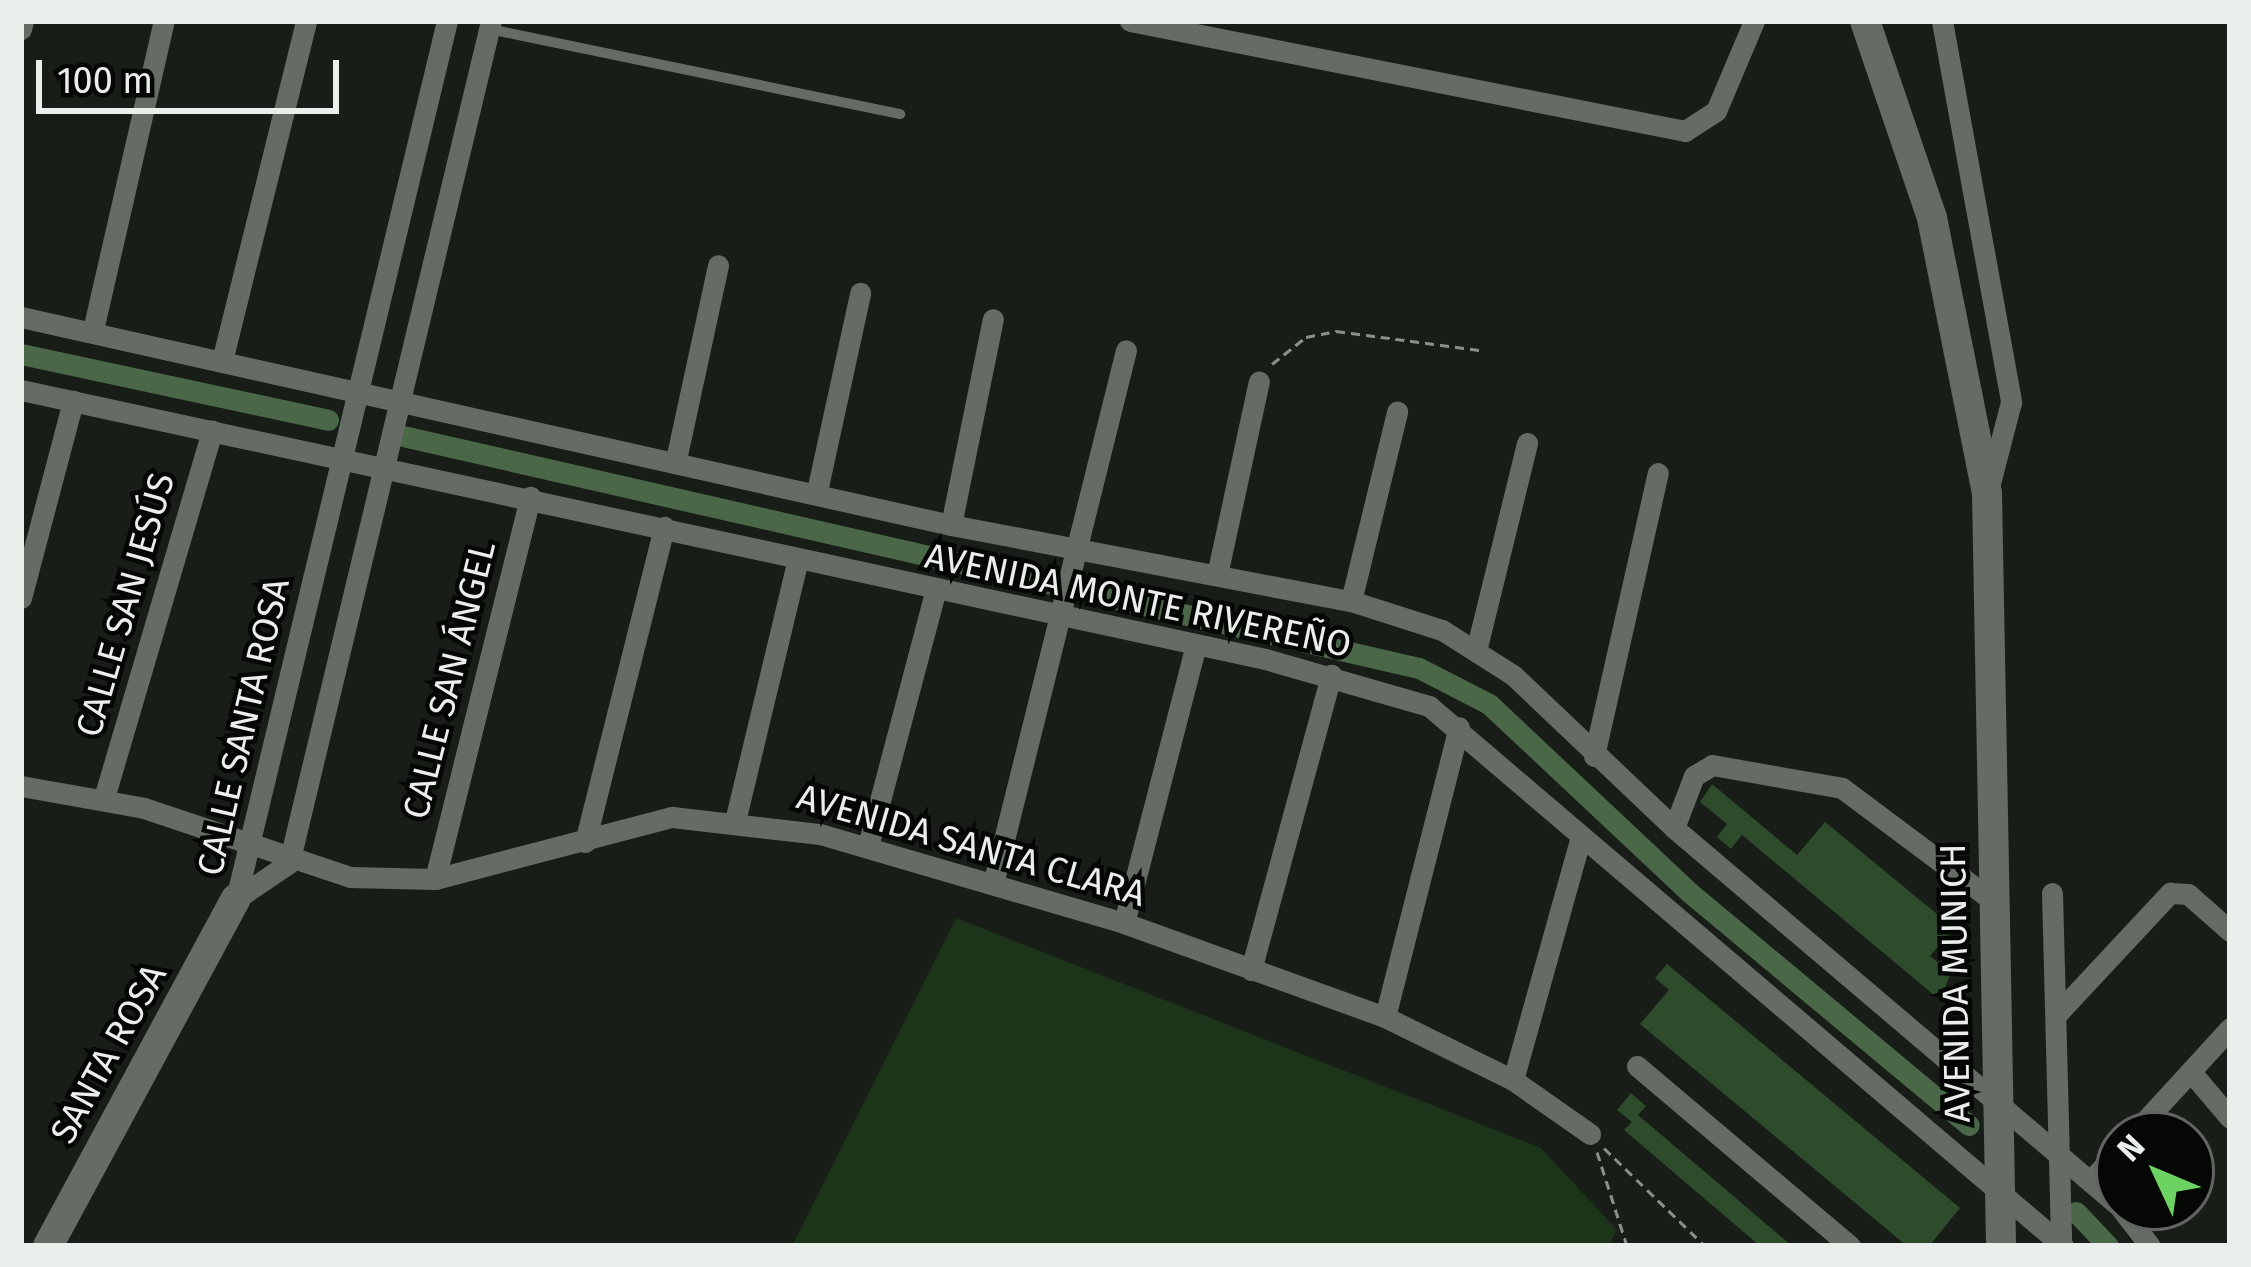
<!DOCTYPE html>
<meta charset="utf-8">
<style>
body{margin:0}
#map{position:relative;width:2251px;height:1267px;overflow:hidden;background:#181e17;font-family:"Fira Sans",sans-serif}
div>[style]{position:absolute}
.green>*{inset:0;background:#1c351a}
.canal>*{height:21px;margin:-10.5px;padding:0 10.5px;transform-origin:10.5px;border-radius:10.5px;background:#4a6847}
.building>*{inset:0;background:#2e4b2b}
.path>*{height:3px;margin-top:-1.5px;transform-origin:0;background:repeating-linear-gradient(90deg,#8a8f89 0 9px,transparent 0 15px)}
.lane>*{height:10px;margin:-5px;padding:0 5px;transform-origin:5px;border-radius:5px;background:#656c64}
.street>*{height:21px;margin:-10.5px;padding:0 10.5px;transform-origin:10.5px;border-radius:10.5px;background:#656c64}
.secondary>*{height:30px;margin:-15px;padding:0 15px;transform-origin:15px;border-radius:15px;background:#656c64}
span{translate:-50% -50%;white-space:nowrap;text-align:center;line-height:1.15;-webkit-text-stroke:9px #050705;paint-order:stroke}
.street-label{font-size:36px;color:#ebefeb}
.frame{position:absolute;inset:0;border:24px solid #ebefeb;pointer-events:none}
.north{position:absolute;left:2095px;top:1111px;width:120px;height:120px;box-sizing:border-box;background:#050705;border:3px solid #616461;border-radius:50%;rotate:314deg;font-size:33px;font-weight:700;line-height:48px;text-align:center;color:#ebefeb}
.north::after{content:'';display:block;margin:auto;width:42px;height:54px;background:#6cd362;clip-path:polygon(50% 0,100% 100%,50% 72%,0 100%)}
.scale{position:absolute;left:36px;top:60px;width:303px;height:54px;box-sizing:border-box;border:6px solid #ebefeb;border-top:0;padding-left:15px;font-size:36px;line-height:42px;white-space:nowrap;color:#ebefeb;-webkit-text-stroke:9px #050705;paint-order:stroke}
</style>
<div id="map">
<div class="green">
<i style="clip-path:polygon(956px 918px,1541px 1148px,1617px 1230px,1609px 1246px,792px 1246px)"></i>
</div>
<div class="canal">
<i style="left:21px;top:354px;width:314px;rotate:12.1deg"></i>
<i style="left:403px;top:436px;width:1042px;rotate:12.86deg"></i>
<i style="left:1419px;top:668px;width:79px;rotate:27.2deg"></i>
<i style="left:1489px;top:704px;width:274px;rotate:43.2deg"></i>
<i style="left:1689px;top:892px;width:364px;rotate:39.8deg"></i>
<i style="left:2076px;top:1212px;width:47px;rotate:46.7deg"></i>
</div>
<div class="building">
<i style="clip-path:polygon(1712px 784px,1797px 855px,1825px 822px,1954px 928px,1930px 956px,1951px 973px,1940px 1000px,1742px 835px,1731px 849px,1717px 837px,1727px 824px,1700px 802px)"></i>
<i style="clip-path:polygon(1667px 964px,1960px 1208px,1929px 1246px,1907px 1246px,1640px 1024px,1669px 990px,1655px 978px)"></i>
<i style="clip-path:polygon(1631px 1093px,1646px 1106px,1638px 1115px,1792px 1246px,1760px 1246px,1624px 1130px,1632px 1122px,1617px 1110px)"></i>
</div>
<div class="path">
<i style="left:1272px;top:364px;width:43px;rotate:-38.5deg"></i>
<i style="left:1306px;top:337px;width:31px;rotate:-11deg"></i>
<i style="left:1336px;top:331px;width:150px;rotate:7.6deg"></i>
<i style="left:1604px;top:1148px;width:141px;rotate:44.1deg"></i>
<i style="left:1597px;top:1152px;width:99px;rotate:72.3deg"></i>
</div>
<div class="lane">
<i style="left:489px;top:29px;width:420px;rotate:11.7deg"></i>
</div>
<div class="street">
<i style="left:1130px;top:21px;width:566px;rotate:11.21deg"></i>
<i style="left:1685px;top:131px;width:37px;rotate:-33deg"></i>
<i style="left:1716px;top:111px;width:98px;rotate:-67.1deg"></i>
<i style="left:1942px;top:21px;width:387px;rotate:79.7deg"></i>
<i style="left:2011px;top:402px;width:88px;rotate:104.5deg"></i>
<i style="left:21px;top:29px;width:8px;rotate:-76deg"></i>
<i style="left:21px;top:317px;width:953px;rotate:12.61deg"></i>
<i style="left:951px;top:525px;width:407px;rotate:10.8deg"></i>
<i style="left:1351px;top:601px;width:96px;rotate:17.7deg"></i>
<i style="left:1442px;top:630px;width:84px;rotate:32.4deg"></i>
<i style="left:1513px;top:675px;width:222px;rotate:43.5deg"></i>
<i style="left:1674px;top:828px;width:584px;rotate:40.35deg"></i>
<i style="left:93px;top:330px;width:317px;rotate:-77.1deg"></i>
<i style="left:223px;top:357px;width:346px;rotate:-76.1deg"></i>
<i style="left:21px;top:390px;width:1273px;rotate:12.2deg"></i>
<i style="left:1265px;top:659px;width:171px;rotate:16deg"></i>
<i style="left:1429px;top:706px;width:833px;rotate:40.42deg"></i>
<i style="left:677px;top:455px;width:194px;rotate:-77.8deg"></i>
<i style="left:817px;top:491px;width:203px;rotate:-77.7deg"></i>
<i style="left:951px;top:525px;width:210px;rotate:-78.5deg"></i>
<i style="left:1217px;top:575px;width:198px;rotate:-77.8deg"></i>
<i style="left:21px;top:598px;width:204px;rotate:-75.2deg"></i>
<i style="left:1351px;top:601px;width:195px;rotate:-76.3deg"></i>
<i style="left:1477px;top:647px;width:210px;rotate:-76.2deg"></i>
<i style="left:1594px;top:756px;width:290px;rotate:-77.3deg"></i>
<i style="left:21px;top:786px;width:125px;rotate:10.1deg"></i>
<i style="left:144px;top:808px;width:217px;rotate:18.5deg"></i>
<i style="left:350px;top:877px;width:85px;rotate:1.3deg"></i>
<i style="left:435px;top:879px;width:245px;rotate:-14.7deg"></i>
<i style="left:672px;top:817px;width:149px;rotate:6.6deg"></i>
<i style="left:820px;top:834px;width:317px;rotate:16.3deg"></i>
<i style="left:1124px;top:923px;width:277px;rotate:19.8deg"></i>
<i style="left:1385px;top:1017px;width:143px;rotate:26.2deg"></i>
<i style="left:1513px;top:1080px;width:94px;rotate:35deg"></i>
<i style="left:104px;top:798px;width:383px;rotate:-73.6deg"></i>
<i style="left:736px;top:817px;width:265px;rotate:-76.5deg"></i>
<i style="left:1674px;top:828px;width:56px;rotate:-69deg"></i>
<i style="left:1694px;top:776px;width:21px;rotate:-31deg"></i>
<i style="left:1712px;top:765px;width:132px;rotate:10deg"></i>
<i style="left:1842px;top:788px;width:189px;rotate:36.8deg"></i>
<i style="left:585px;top:842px;width:325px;rotate:-75.9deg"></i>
<i style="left:868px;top:846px;width:263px;rotate:-75.2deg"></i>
<i style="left:435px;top:879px;width:394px;rotate:-76deg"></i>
<i style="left:993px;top:884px;width:550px;rotate:-76.01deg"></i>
<i style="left:2052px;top:893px;width:353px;rotate:88.5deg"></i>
<i style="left:236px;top:899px;width:64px;rotate:-34.2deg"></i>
<i style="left:289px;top:863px;width:866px;rotate:-76.51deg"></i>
<i style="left:236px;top:899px;width:903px;rotate:-76.49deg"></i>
<i style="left:1124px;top:923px;width:288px;rotate:-75.5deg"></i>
<i style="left:1251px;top:970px;width:306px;rotate:-74.8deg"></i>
<i style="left:2057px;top:1014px;width:166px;rotate:-47deg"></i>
<i style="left:2170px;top:893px;width:18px;rotate:3deg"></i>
<i style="left:2188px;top:894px;width:56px;rotate:41.4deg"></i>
<i style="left:1385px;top:1017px;width:299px;rotate:-75.7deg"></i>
<i style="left:1637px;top:1066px;width:279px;rotate:40.2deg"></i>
<i style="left:2191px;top:1072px;width:60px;rotate:49.7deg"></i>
<i style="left:1513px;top:1080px;width:252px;rotate:-74.4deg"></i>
<i style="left:2132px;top:1135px;width:145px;rotate:-47.5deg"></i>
<i style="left:2094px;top:1177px;width:38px;rotate:-48deg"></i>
<i style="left:2120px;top:1207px;width:49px;rotate:52.4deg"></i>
</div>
<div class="secondary">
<i style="left:1865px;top:21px;width:208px;rotate:71.2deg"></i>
<i style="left:1932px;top:218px;width:281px;rotate:78.7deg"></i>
<i style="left:1987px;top:494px;width:752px;rotate:88.93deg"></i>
<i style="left:48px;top:1246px;width:395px;rotate:-61.6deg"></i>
</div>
<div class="street-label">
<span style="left:1138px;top:601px;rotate:12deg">AVENIDA MONTE RIVEREÑO</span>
<span style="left:126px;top:605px;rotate:-74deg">CALLE SAN JESÚS</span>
<span style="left:450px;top:680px;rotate:-76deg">CALLE SAN ÁNGEL</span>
<span style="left:244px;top:727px;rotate:-77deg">CALLE SANTA ROSA</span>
<span style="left:971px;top:846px;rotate:16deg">AVENIDA SANTA CLARA</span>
<span style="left:1956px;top:983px;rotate:-91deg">AVENIDA MUNICH</span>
<span style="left:109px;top:1054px;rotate:-61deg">SANTA ROSA</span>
</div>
<div class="frame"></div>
<div class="north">N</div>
<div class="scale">100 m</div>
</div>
